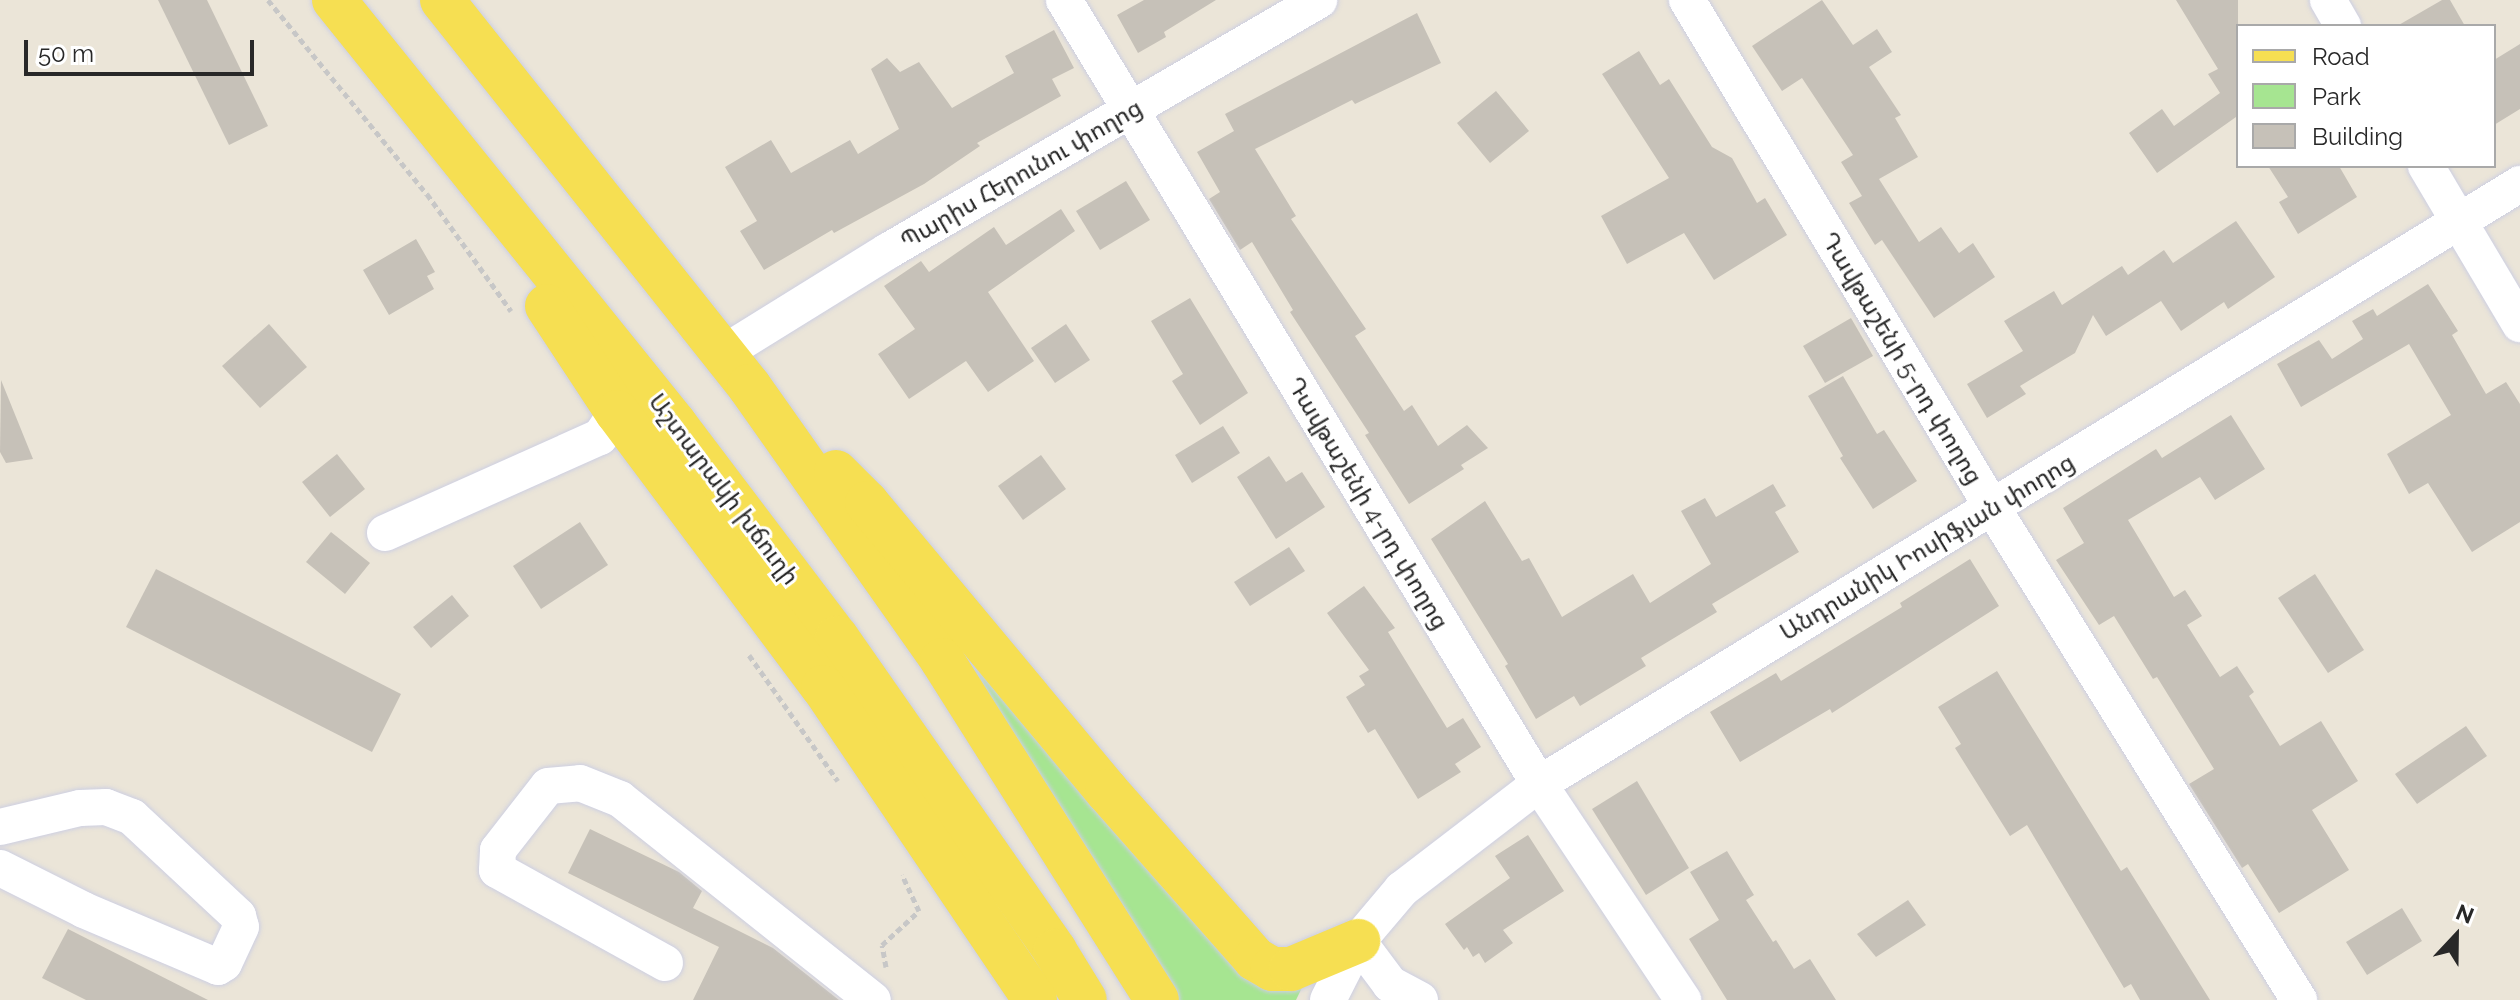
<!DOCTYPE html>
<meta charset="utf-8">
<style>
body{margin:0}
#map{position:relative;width:2520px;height:1000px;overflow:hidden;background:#ebe5d8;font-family:Raleway,"Noto Sans Armenian",sans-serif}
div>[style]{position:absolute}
.green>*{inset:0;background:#a6e591}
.building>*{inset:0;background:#c6c1b8}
.path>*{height:5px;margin-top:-2.5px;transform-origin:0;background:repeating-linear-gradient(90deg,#c7c7c7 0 6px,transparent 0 10px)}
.roads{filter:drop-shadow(0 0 2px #cdcfe2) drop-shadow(0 0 2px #cdcfe2)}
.minor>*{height:36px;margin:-18px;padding:0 18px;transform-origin:18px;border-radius:18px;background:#fff}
.major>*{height:44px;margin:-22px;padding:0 22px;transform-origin:22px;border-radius:22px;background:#f6df52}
span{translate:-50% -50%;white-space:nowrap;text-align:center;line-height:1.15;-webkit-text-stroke:6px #fff;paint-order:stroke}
.street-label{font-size:24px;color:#282828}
.legend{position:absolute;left:2236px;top:24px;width:260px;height:144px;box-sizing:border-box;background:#fff;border:2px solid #a9a9a9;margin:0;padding:10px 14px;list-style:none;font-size:24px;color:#282828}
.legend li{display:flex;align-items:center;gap:16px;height:40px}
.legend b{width:40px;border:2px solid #a9a9a9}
.north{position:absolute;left:2416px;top:896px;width:80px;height:80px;-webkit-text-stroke:6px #fff;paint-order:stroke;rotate:22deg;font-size:22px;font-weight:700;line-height:32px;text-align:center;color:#282828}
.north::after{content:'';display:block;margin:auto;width:28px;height:36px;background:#282828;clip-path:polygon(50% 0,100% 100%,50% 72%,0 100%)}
.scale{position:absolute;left:24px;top:40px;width:230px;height:36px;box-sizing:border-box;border:4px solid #282828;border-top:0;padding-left:10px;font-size:24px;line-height:28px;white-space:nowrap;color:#282828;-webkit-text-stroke:6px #fff;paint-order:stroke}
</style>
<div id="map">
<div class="green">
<i style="clip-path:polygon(900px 565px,1215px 936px,1308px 975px,1296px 1000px,1173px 1000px)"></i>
</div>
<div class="building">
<i style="clip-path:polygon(158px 0,207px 0,268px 126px,229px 145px)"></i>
<i style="clip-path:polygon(1144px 0,1216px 0,1164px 32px,1166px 37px,1138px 53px,1117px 15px)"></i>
<i style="clip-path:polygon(1822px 0,1853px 45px,1877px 29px,1892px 52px,1869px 67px,1901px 115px,1895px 118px,1918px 157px,1879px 179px,1919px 242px,1941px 227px,1959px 253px,1973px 243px,1995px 277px,1934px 318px,1882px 240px,1875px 245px,1849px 203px,1862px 196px,1841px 162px,1853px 155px,1802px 78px,1782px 91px,1752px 46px)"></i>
<i style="clip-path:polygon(2176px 0,2238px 0,2238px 120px,2236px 117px,2157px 173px,2129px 133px,2162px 109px,2174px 126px,2220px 93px,2208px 74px,2218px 69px)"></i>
<i style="clip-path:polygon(2442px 0,2450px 0,2465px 26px,2397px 26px)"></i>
<i style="clip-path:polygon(1417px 13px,1441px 63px,1355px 104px,1352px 100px,1255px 149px,1296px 216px,1291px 219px,1366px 329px,1355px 336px,1404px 411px,1412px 405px,1438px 446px,1467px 425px,1488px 448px,1461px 465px,1464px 469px,1409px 504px,1365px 435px,1369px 433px,1290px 312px,1293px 310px,1252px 242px,1240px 250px,1209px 199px,1220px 192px,1197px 152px,1234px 131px,1225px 114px)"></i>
<i style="clip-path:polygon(1054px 30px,1074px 68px,1052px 79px,1061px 96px,977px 143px,980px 146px,924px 184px,834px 233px,832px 230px,764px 270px,740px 231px,757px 221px,725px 167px,771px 140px,791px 173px,850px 140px,858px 154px,899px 129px,871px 69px,887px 58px,900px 72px,919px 62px,952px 108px,1014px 73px,1005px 56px)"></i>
<i style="clip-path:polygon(2520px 44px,2520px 109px,2494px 125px,2494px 60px)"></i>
<i style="clip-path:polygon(1639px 51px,1660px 85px,1669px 79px,1712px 147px,1732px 158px,1757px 203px,1765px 198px,1787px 235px,1714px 280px,1684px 233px,1627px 264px,1601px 216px,1669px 178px,1602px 74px)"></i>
<i style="clip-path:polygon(1496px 91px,1529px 131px,1490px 163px,1457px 123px)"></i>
<i style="clip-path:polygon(2268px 166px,2339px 166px,2357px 197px,2298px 234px,2279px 202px,2288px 197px)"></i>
<i style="clip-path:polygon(1126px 181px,1150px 220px,1100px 250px,1076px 211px)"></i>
<i style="clip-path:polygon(1061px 209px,1075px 231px,988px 292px,1034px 361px,988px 392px,966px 361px,909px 399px,878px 354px,915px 329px,884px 286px,921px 261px,929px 272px,994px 227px,1006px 245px)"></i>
<i style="clip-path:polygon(2236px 221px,2275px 277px,2228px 309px,2224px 302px,2181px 331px,2161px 301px,2106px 336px,2093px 315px,2075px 353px,2020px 386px,2026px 394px,1987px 418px,1967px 384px,2023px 351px,2004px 321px,2054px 291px,2062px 305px,2122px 266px,2128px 275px,2164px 250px,2173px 263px)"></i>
<i style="clip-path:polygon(416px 239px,435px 272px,427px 276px,434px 289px,389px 315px,363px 270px)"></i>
<i style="clip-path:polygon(2428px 284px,2458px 331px,2452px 335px,2486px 394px,2506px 382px,2520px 404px,2520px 522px,2472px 552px,2428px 483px,2409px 494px,2387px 454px,2451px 415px,2409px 344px,2301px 407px,2277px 364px,2319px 340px,2332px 359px,2363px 339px,2352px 321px,2373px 309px,2377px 316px)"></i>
<i style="clip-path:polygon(1190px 298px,1248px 393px,1200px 425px,1172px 381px,1183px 374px,1151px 321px)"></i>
<i style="clip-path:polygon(1851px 318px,1873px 356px,1825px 383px,1803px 346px)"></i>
<i style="clip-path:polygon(269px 324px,307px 367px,260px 408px,222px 366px)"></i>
<i style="clip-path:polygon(1066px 324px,1090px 360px,1055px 383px,1031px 348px)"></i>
<i style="clip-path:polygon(1843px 376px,1877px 434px,1884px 430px,1917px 481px,1873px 509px,1840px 458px,1843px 456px,1808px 396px)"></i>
<i style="clip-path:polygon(1px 380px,33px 459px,6px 463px,0 452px)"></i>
<i style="clip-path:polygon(2231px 415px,2265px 469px,2215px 500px,2200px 477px,2128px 520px,2174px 597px,2185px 590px,2202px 616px,2187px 625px,2220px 677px,2237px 666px,2254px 692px,2249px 696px,2280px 746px,2321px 721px,2358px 781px,2312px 810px,2349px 870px,2279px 913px,2248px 864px,2242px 868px,2189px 784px,2214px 769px,2157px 677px,2153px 679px,2114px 616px,2099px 625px,2056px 560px,2084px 543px,2063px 508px,2156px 449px,2162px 458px)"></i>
<i style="clip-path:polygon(1223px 426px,1240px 453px,1192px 483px,1175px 455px)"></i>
<i style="clip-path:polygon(337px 454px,365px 489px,330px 517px,302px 482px)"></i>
<i style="clip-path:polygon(1041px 455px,1066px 489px,1023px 520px,998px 486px)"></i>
<i style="clip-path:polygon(1269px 456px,1286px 482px,1302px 472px,1325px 507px,1276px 539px,1237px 477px)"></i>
<i style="clip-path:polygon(1773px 484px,1786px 506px,1775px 512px,1799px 552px,1712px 604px,1717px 612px,1641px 658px,1646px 666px,1580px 706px,1574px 696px,1536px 719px,1505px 666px,1508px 664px,1431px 539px,1485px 501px,1522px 561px,1529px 558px,1562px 617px,1633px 574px,1650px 603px,1711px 564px,1681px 511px,1705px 498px,1716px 517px)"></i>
<i style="clip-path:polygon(580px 522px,608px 565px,541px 609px,513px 566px)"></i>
<i style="clip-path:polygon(331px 532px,370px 563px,345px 594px,306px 562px)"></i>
<i style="clip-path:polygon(1289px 547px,1305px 571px,1250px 606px,1234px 582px)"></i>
<i style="clip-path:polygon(1970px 559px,1999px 606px,1832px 713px,1830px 709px,1740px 762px,1710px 712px,1776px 673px,1781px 681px,1902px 607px,1900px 603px)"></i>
<i style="clip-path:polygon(156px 569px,401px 694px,372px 752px,126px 627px)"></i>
<i style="clip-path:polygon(2315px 574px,2364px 650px,2328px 673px,2278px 598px)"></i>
<i style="clip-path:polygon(1364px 586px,1395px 628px,1388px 632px,1447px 728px,1463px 718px,1481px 747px,1455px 764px,1461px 772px,1418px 799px,1375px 729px,1368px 733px,1346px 697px,1365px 685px,1359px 676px,1369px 670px,1327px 613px)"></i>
<i style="clip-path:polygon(452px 595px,469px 616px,431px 648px,413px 627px)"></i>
<i style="clip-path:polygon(1997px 671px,2121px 871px,2127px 867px,2210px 1000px,2140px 1000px,2131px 984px,2124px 988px,2027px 825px,2010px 836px,1955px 748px,1961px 744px,1938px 707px)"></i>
<i style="clip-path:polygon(2466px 726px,2487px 756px,2417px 804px,2395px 774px)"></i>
<i style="clip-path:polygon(1637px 781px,1689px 868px,1646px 895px,1592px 809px)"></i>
<i style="clip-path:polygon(590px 829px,679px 872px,702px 891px,693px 908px,773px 948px,839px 1000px,693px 1000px,719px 947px,568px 873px)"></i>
<i style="clip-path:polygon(1528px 835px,1564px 891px,1503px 930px,1513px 943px,1485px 963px,1479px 953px,1473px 957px,1467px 947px,1464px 950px,1445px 924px,1510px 878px,1495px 856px)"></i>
<i style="clip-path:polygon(1727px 851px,1754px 895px,1746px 900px,1773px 942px,1776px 940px,1794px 969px,1810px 959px,1836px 1000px,1727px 1000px,1689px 939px,1719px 920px,1690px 872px)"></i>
<i style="clip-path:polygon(1908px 900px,1926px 925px,1876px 957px,1857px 934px)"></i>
<i style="clip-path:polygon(2402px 908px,2422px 941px,2367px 975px,2346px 942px)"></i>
<i style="clip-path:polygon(68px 929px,208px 1000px,86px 1000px,42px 978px)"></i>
</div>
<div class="path">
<i style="left:268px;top:0;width:251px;rotate:50.7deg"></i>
<i style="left:427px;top:194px;width:144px;rotate:54.3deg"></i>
<i style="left:749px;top:655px;width:154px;rotate:54.8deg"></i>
<i style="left:886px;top:967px;width:22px;rotate:-100deg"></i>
<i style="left:882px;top:945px;width:50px;rotate:-42.6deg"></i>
<i style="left:919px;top:911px;width:40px;rotate:-115deg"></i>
</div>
<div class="roads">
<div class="minor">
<i style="left:1064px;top:0;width:917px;rotate:58.79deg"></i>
<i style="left:1539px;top:784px;width:260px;rotate:56.3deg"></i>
<i style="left:1687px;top:0;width:592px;rotate:58.97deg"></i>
<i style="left:1992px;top:507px;width:581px;rotate:58.09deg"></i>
<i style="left:2328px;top:0;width:30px;rotate:60deg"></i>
<i style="left:2426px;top:166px;width:184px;rotate:59.3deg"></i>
<i style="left:725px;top:352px;width:192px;rotate:-31.8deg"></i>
<i style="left:888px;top:251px;width:499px;rotate:-30.2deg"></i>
<i style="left:385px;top:533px;width:235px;rotate:-24.1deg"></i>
<i style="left:600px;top:437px;width:30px;rotate:-56deg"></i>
<i style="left:0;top:827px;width:82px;rotate:-13.4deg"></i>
<i style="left:80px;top:808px;width:26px;rotate:-2deg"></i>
<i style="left:106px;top:807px;width:28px;rotate:21deg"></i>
<i style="left:132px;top:817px;width:145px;rotate:43deg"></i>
<i style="left:238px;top:916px;width:11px;rotate:75deg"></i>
<i style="left:241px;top:927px;width:40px;rotate:115deg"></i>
<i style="left:224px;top:963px;width:7px;rotate:146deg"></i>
<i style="left:218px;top:967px;width:146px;rotate:-157deg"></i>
<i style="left:84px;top:910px;width:94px;rotate:-153.4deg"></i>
<i style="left:1358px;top:941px;width:54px;rotate:53.3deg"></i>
<i style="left:1390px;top:984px;width:34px;rotate:28deg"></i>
<i style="left:665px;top:963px;width:192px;rotate:-151deg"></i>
<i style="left:497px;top:870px;width:20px;rotate:-87deg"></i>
<i style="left:498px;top:850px;width:81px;rotate:-52deg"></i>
<i style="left:548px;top:786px;width:32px;rotate:-5deg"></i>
<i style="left:580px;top:783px;width:43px;rotate:21.8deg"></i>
<i style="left:620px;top:799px;width:323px;rotate:38.5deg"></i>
<i style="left:1328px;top:1000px;width:66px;rotate:-63deg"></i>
<i style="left:1358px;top:941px;width:68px;rotate:-49.8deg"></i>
<i style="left:1402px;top:889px;width:173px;rotate:-37.5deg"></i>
<i style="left:1539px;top:784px;width:1150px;rotate:-31.45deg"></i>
</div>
<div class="major">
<i style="left:334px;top:0;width:544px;rotate:51.19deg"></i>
<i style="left:675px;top:424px;width:268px;rotate:52.9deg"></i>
<i style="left:837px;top:638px;width:381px;rotate:55.1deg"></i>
<i style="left:1055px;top:951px;width:57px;rotate:58.5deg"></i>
<i style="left:442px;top:0;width:493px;rotate:51.5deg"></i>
<i style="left:749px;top:386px;width:335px;rotate:54.8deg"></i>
<i style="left:942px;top:660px;width:402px;rotate:57.7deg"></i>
<i style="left:547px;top:306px;width:127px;rotate:56.6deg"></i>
<i style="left:617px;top:412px;width:344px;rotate:53.2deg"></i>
<i style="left:823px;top:687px;width:378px;rotate:55.9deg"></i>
<i style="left:836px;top:472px;width:44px;rotate:45deg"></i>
<i style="left:867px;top:503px;width:375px;rotate:50.2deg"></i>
<i style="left:1107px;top:791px;width:224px;rotate:48.6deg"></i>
<i style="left:1255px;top:959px;width:20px;rotate:30deg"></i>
<i style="left:1272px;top:969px;width:19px"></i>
<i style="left:1291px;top:969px;width:73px;rotate:-22.7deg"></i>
</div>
</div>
<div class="street-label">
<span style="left:1021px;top:174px;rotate:-30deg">Պարիս Հերունու փողոց</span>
<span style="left:1902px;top:358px;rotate:59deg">Դավթաշենի 5-րդ փողոց</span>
<span style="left:724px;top:489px;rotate:53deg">Աշտարակի խճուղի</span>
<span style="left:1368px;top:503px;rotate:59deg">Դավթաշենի 4-րդ փողոց</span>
<span style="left:1927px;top:547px;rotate:-31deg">Անդրանիկ Իոսիֆյան փողոց</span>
</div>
<ul class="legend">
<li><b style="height:10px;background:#f6df52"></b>Road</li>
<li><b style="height:22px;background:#a6e591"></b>Park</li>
<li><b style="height:22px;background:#c6c1b8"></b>Building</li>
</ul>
<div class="north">N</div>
<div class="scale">50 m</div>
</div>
